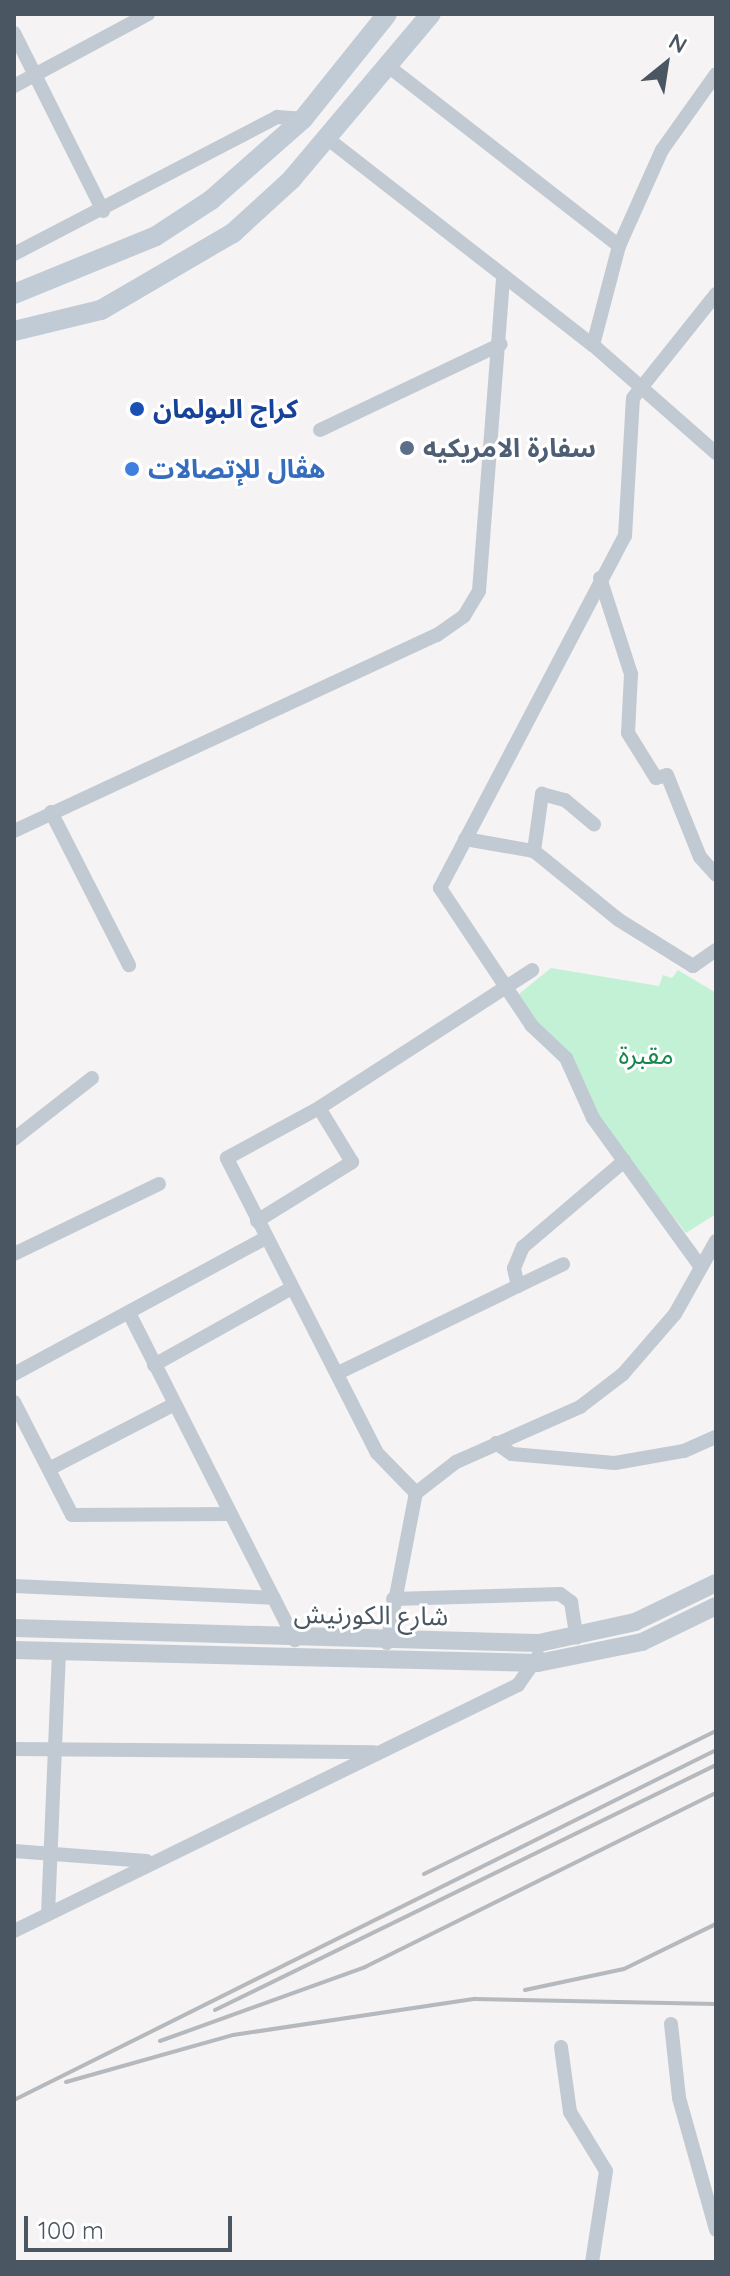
<!DOCTYPE html>
<meta charset="utf-8">
<style>
body{margin:0}
#map{position:relative;width:730px;height:2276px;overflow:hidden;background:#f5f3f3;font-family:Quicksand,"Noto Sans Arabic",sans-serif}
div>[style]{position:absolute}
.green>*{inset:0;background:#c3f1d5}
.minor>*{height:14px;margin:-7px;padding:0 7px;transform-origin:7px;border-radius:7px;background:#c1cad2}
.tertiary>*{height:18px;margin:-9px;padding:0 9px;transform-origin:9px;border-radius:9px;background:#c1cad2}
.secondary>*{height:20px;margin:-10px;padding:0 10px;transform-origin:10px;border-radius:10px;background:#c1cbd6}
.rail>*{height:4px;margin:-2px;padding:0 2px;transform-origin:2px;border-radius:2px;background:#b5b8bd}
.dots>*{width:22px;height:22px;translate:-50% -50%;box-sizing:border-box;border:4px solid #fff;border-radius:50%}
span{translate:-50% -50%;white-space:nowrap;text-align:center;line-height:1.15;-webkit-text-stroke:6px #fff;paint-order:stroke}
.transit-label{font-size:26px;color:#164399;font-weight:700}
.left{translate:0 -50%;text-align:left}
.service-label{font-size:26px;color:#4e5e75;font-weight:700}
.shop-label{font-size:26px;color:#366cbe;font-weight:700}
.park-label{font-size:26px;color:#17864f}
.street-label{font-size:26px;color:#4a5661}
.frame{position:absolute;inset:0;border:16px solid #4a5661;pointer-events:none}
.north{position:absolute;left:626px;top:24px;width:80px;height:80px;-webkit-text-stroke:6px #fff;paint-order:stroke;rotate:30deg;font-size:22px;font-weight:700;line-height:32px;text-align:center;color:#4a5661}
.north::after{content:'';display:block;margin:auto;width:28px;height:36px;background:#4a5661;clip-path:polygon(50% 0,100% 100%,50% 72%,0 100%)}
.scale{position:absolute;left:24px;top:2216px;width:208px;height:36px;box-sizing:border-box;border:4px solid #4a5661;border-top:0;padding-left:10px;font-size:24px;line-height:28px;white-space:nowrap;color:#4a5661;-webkit-text-stroke:6px #fff;paint-order:stroke}
</style>
<div id="map">
<div class="green">
<i style="clip-path:polygon(551px 968px,659px 986px,663px 975px,672px 978px,678px 970px,716px 993px,716px 1214px,686px 1233px,602px 1124px,519px 994px)"></i>
</div>
<div class="minor">
<i style="left:14px;top:33px;width:199px;rotate:63.4deg"></i>
<i style="left:388px;top:66px;width:293px;rotate:37.9deg"></i>
<i style="left:14px;top:86px;width:152px;rotate:-28.2deg"></i>
<i style="left:328px;top:139px;width:336px;rotate:37.9deg"></i>
<i style="left:593px;top:345px;width:164px;rotate:41.3deg"></i>
<i style="left:14px;top:254px;width:297px;rotate:-27.5deg"></i>
<i style="left:277px;top:117px;width:26px;rotate:4deg"></i>
<i style="left:593px;top:345px;width:102px;rotate:-75.3deg"></i>
<i style="left:619px;top:246px;width:105px;rotate:-65.9deg"></i>
<i style="left:662px;top:150px;width:93px;rotate:-54.6deg"></i>
<i style="left:320px;top:430px;width:200px;rotate:-25.4deg"></i>
<i style="left:600px;top:578px;width:101px;rotate:72.1deg"></i>
<i style="left:631px;top:674px;width:59px;rotate:92.9deg"></i>
<i style="left:628px;top:733px;width:53px;rotate:58.1deg"></i>
<i style="left:656px;top:778px;width:11px;rotate:-15deg"></i>
<i style="left:667px;top:775px;width:88px;rotate:68.1deg"></i>
<i style="left:700px;top:857px;width:24px;rotate:48deg"></i>
<i style="left:51px;top:812px;width:172px;rotate:63deg"></i>
<i style="left:14px;top:831px;width:466px;rotate:-24.9deg"></i>
<i style="left:437px;top:635px;width:33px;rotate:-35deg"></i>
<i style="left:464px;top:616px;width:29px;rotate:-59deg"></i>
<i style="left:479px;top:591px;width:312px;rotate:-85.6deg"></i>
<i style="left:465px;top:839px;width:70px;rotate:9.9deg"></i>
<i style="left:534px;top:851px;width:109px;rotate:39.1deg"></i>
<i style="left:619px;top:920px;width:87px;rotate:31.9deg"></i>
<i style="left:693px;top:966px;width:28px;rotate:-35deg"></i>
<i style="left:534px;top:851px;width:58px;rotate:-82deg"></i>
<i style="left:542px;top:794px;width:24px;rotate:15deg"></i>
<i style="left:565px;top:800px;width:38px;rotate:40deg"></i>
<i style="left:14px;top:1139px;width:99px;rotate:-38deg"></i>
<i style="left:257px;top:1221px;width:112px;rotate:-31.8deg"></i>
<i style="left:352px;top:1162px;width:63px;rotate:-121.4deg"></i>
<i style="left:14px;top:1254px;width:161px;rotate:-25.8deg"></i>
<i style="left:700px;top:1266px;width:183px;rotate:-125.9deg"></i>
<i style="left:593px;top:1118px;width:66px;rotate:-114.2deg"></i>
<i style="left:566px;top:1058px;width:47px;rotate:-136.7deg"></i>
<i style="left:532px;top:1026px;width:166px;rotate:-123.7deg"></i>
<i style="left:440px;top:888px;width:398px;rotate:-62.3deg"></i>
<i style="left:625px;top:536px;width:138px;rotate:-86.7deg"></i>
<i style="left:633px;top:398px;width:133px;rotate:-51.4deg"></i>
<i style="left:518px;top:1286px;width:18px;rotate:-103deg"></i>
<i style="left:514px;top:1268px;width:23px;rotate:-67deg"></i>
<i style="left:523px;top:1247px;width:133px;rotate:-40.4deg"></i>
<i style="left:129px;top:1313px;width:367px;rotate:63.1deg"></i>
<i style="left:154px;top:1365px;width:158px;rotate:-29.2deg"></i>
<i style="left:338px;top:1373px;width:250px;rotate:-25.8deg"></i>
<i style="left:14px;top:1374px;width:286px;rotate:-28.4deg"></i>
<i style="left:14px;top:1402px;width:127px;rotate:62.8deg"></i>
<i style="left:72px;top:1515px;width:158px;rotate:-0.4deg"></i>
<i style="left:496px;top:1443px;width:19px;rotate:35deg"></i>
<i style="left:512px;top:1454px;width:103px;rotate:5deg"></i>
<i style="left:615px;top:1463px;width:70px;rotate:-9.9deg"></i>
<i style="left:684px;top:1451px;width:35px;rotate:-24deg"></i>
<i style="left:49px;top:1469px;width:140px;rotate:-27.3deg"></i>
<i style="left:416px;top:1493px;width:56px;rotate:-134.3deg"></i>
<i style="left:377px;top:1453px;width:331px;rotate:-117deg"></i>
<i style="left:227px;top:1158px;width:105px;rotate:-28.5deg"></i>
<i style="left:319px;top:1108px;width:254px;rotate:-32.9deg"></i>
<i style="left:14px;top:1586px;width:260px;rotate:2.6deg"></i>
<i style="left:393px;top:1599px;width:167px;rotate:-1.7deg"></i>
<i style="left:560px;top:1594px;width:14px;rotate:36deg"></i>
<i style="left:571px;top:1602px;width:36px;rotate:81deg"></i>
<i style="left:387px;top:1643px;width:153px;rotate:-79.1deg"></i>
<i style="left:416px;top:1493px;width:51px;rotate:-37.8deg"></i>
<i style="left:456px;top:1462px;width:136px;rotate:-23.9deg"></i>
<i style="left:580px;top:1407px;width:54px;rotate:-37.5deg"></i>
<i style="left:623px;top:1374px;width:79px;rotate:-49.1deg"></i>
<i style="left:675px;top:1314px;width:84px;rotate:-60.7deg"></i>
<i style="left:14px;top:1749px;width:360px;rotate:0.5deg"></i>
<i style="left:14px;top:1851px;width:133px;rotate:4.3deg"></i>
<i style="left:48px;top:1914px;width:263px;rotate:-87.6deg"></i>
<i style="left:14px;top:1931px;width:561px;rotate:-26.02deg"></i>
<i style="left:518px;top:1685px;width:35px;rotate:-55deg"></i>
<i style="left:671px;top:2024px;width:74px;rotate:83.8deg"></i>
<i style="left:679px;top:2098px;width:137px;rotate:74.3deg"></i>
<i style="left:561px;top:2047px;width:66px;rotate:82.1deg"></i>
<i style="left:570px;top:2112px;width:69px;rotate:58.6deg"></i>
<i style="left:606px;top:2171px;width:92px;rotate:98.7deg"></i>
</div>
<div class="tertiary">
<i style="left:14px;top:1628px;width:525px;rotate:1.64deg"></i>
<i style="left:539px;top:1643px;width:98px;rotate:-12.3deg"></i>
<i style="left:635px;top:1622px;width:90px;rotate:-25.7deg"></i>
<i style="left:14px;top:1650px;width:524px;rotate:1.42deg"></i>
<i style="left:538px;top:1663px;width:106px;rotate:-11.4deg"></i>
<i style="left:642px;top:1642px;width:82px;rotate:-25.9deg"></i>
</div>
<div class="secondary">
<i style="left:14px;top:294px;width:153px;rotate:-22.2deg"></i>
<i style="left:156px;top:236px;width:66px;rotate:-33.2deg"></i>
<i style="left:211px;top:200px;width:123px;rotate:-41.4deg"></i>
<i style="left:303px;top:119px;width:134px;rotate:-51.3deg"></i>
<i style="left:14px;top:331px;width:89px;rotate:-13.6deg"></i>
<i style="left:101px;top:310px;width:153px;rotate:-30.3deg"></i>
<i style="left:233px;top:233px;width:79px;rotate:-42.4deg"></i>
<i style="left:291px;top:180px;width:217px;rotate:-49.9deg"></i>
</div>
<div class="rail">
<i style="left:424px;top:1874px;width:325px;rotate:-26.1deg"></i>
<i style="left:525px;top:1990px;width:101px;rotate:-12deg"></i>
<i style="left:624px;top:1969px;width:102px;rotate:-26.1deg"></i>
<i style="left:215px;top:2010px;width:558px;rotate:-26.06deg"></i>
<i style="left:160px;top:2041px;width:218px;rotate:-19.8deg"></i>
<i style="left:365px;top:1967px;width:392px;rotate:-26.4deg"></i>
<i style="left:66px;top:2082px;width:173px;rotate:-15.7deg"></i>
<i style="left:233px;top:2035px;width:245px;rotate:-8.5deg"></i>
<i style="left:475px;top:1999px;width:241px;rotate:1.2deg"></i>
<i style="left:14px;top:2100px;width:784px;rotate:-26.5deg"></i>
</div>
<div class="dots">
<i style="left:137px;top:409px;background:#1a4fb4"></i>
<i style="left:407px;top:448px;background:#5c6f8a"></i>
<i style="left:132px;top:469px;background:#3f7fe0"></i>
</div>
<div class="transit-label">
<span class="left" style="left:153px;top:409px">كراج البولمان</span>
</div>
<div class="service-label">
<span class="left" style="left:423px;top:448px">سفارة الامريكيه</span>
</div>
<div class="shop-label">
<span class="left" style="left:148px;top:469px">هڤال للإتصالات</span>
</div>
<div class="park-label">
<span style="left:646px;top:1055px">مقبرة</span>
</div>
<div class="street-label">
<span style="left:371px;top:1615px;rotate:1deg">شارع الكورنيش</span>
</div>
<div class="frame"></div>
<div class="north">N</div>
<div class="scale">100 m</div>
</div>
